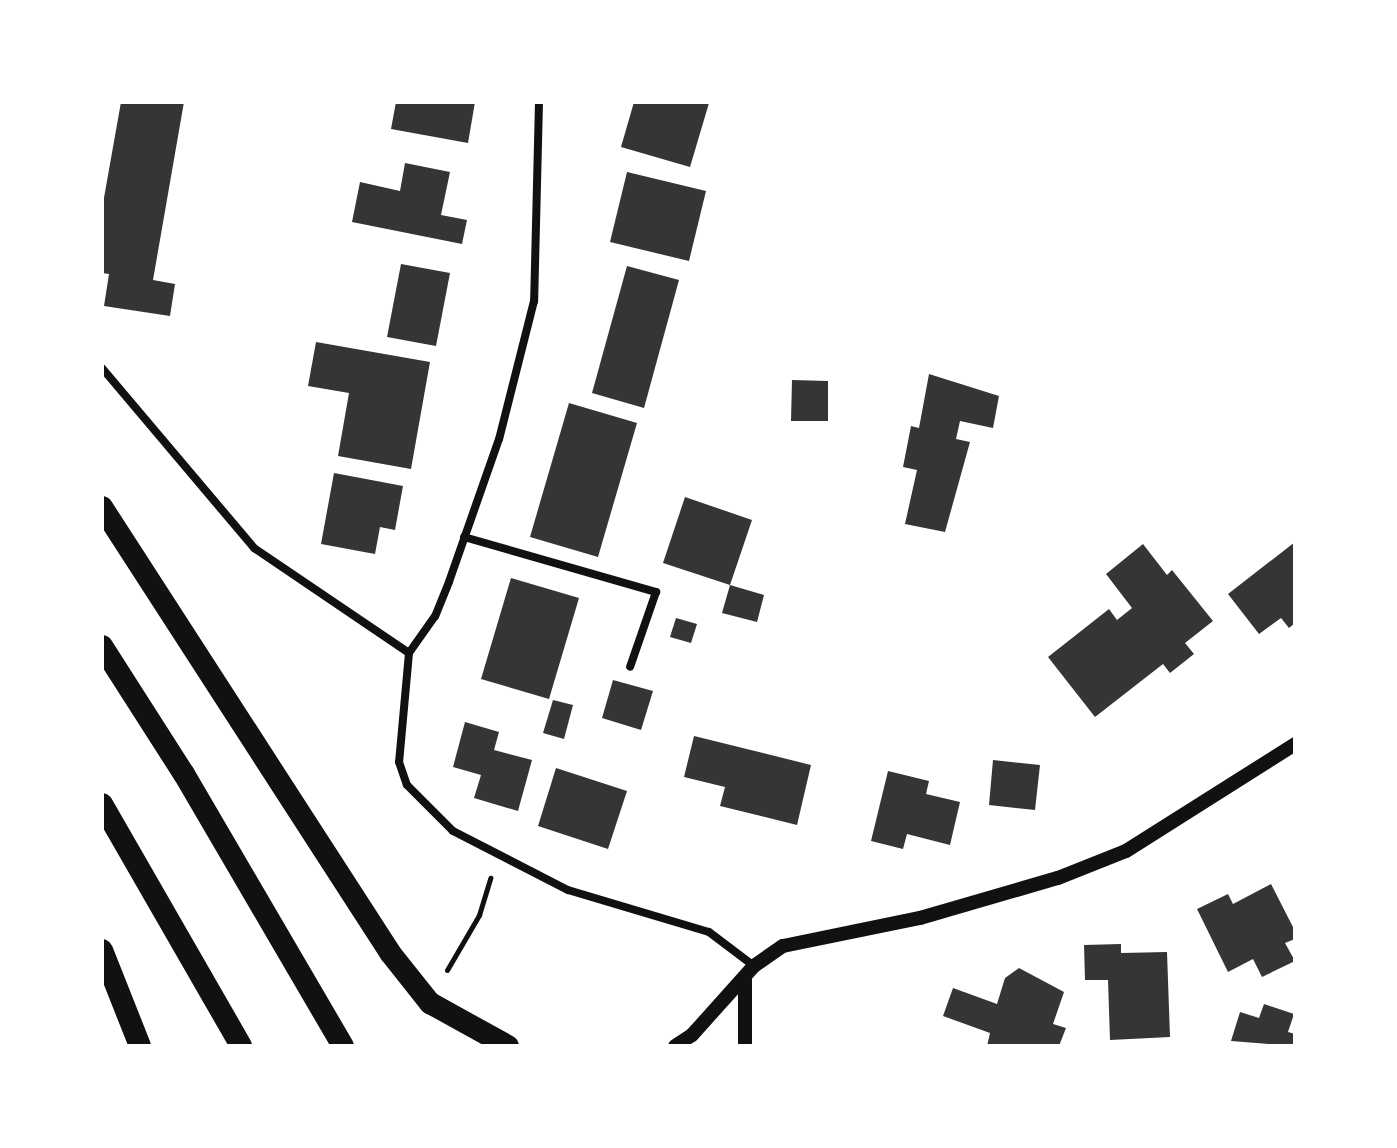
<!DOCTYPE html>
<style>
body{margin:0}
#map{position:relative;width:1397px;height:1148px;overflow:hidden;background:#fff;font-family:"Fira Sans",sans-serif}
div>[style]{position:absolute}
.building>*{inset:0;background:#353535}
.path>*{height:5px;margin:-2.5px;padding:0 2.5px;transform-origin:2.5px;border-radius:2.5px;background:#111}
.minor>*{height:8px;margin:-4px;padding:0 4px;transform-origin:4px;border-radius:4px;background:#111}
.tertiary>*{height:14px;margin:-7px;padding:0 7px;transform-origin:7px;border-radius:7px;background:#111}
.trunk>*{height:22px;margin:-11px;padding:0 11px;transform-origin:11px;border-radius:11px;background:#111}
span{translate:-50% -50%;white-space:nowrap;text-align:center;line-height:1.15;-webkit-text-stroke:7px #fff;paint-order:stroke}
.frame{position:absolute;inset:0;border:104px solid #fff;pointer-events:none}
</style>
<div id="map">
<div class="building">
<i style="clip-path:polygon(121px 102px,184px 102px,153px 280px,175px 284px,170px 316px,104px 306px,109px 274px,102px 273px,102px 209px)"></i>
<i style="clip-path:polygon(396px 102px,475px 102px,468px 143px,391px 129px)"></i>
<i style="clip-path:polygon(634px 102px,709px 103px,690px 167px,621px 147px)"></i>
<i style="clip-path:polygon(405px 163px,450px 172px,441px 215px,467px 220px,462px 244px,352px 222px,360px 182px,400px 191px)"></i>
<i style="clip-path:polygon(627px 172px,706px 191px,689px 261px,610px 242px)"></i>
<i style="clip-path:polygon(401px 264px,450px 273px,436px 346px,387px 337px)"></i>
<i style="clip-path:polygon(627px 266px,679px 280px,644px 408px,592px 393px)"></i>
<i style="clip-path:polygon(316px 342px,430px 362px,411px 469px,338px 456px,349px 393px,308px 386px)"></i>
<i style="clip-path:polygon(929px 374px,999px 396px,993px 428px,960px 421px,956px 439px,970px 442px,945px 532px,905px 524px,917px 470px,903px 467px,911px 426px,919px 428px)"></i>
<i style="clip-path:polygon(792px 380px,828px 381px,828px 421px,791px 421px)"></i>
<i style="clip-path:polygon(569px 403px,637px 423px,598px 557px,530px 537px)"></i>
<i style="clip-path:polygon(334px 473px,403px 486px,395px 530px,380px 527px,375px 554px,321px 544px)"></i>
<i style="clip-path:polygon(685px 497px,752px 520px,730px 585px,764px 595px,757px 622px,722px 613px,730px 585px,663px 563px)"></i>
<i style="clip-path:polygon(1295px 542px,1295px 623px,1289px 628px,1281px 618px,1259px 634px,1228px 594px)"></i>
<i style="clip-path:polygon(1143px 544px,1167px 575px,1172px 570px,1213px 621px,1185px 643px,1194px 654px,1170px 673px,1163px 664px,1095px 717px,1048px 657px,1109px 609px,1117px 620px,1132px 608px,1106px 574px)"></i>
<i style="clip-path:polygon(511px 578px,579px 598px,549px 699px,481px 679px)"></i>
<i style="clip-path:polygon(676px 618px,697px 624px,691px 643px,670px 637px)"></i>
<i style="clip-path:polygon(613px 680px,653px 691px,641px 730px,602px 718px)"></i>
<i style="clip-path:polygon(553px 700px,573px 705px,564px 739px,543px 733px)"></i>
<i style="clip-path:polygon(465px 722px,499px 732px,494px 750px,532px 760px,518px 811px,474px 798px,481px 775px,453px 767px)"></i>
<i style="clip-path:polygon(694px 736px,811px 765px,797px 825px,720px 806px,725px 787px,684px 777px)"></i>
<i style="clip-path:polygon(993px 760px,1040px 765px,1035px 810px,989px 805px)"></i>
<i style="clip-path:polygon(556px 768px,627px 791px,608px 849px,538px 826px)"></i>
<i style="clip-path:polygon(888px 771px,929px 781px,926px 794px,960px 802px,950px 845px,907px 834px,903px 849px,871px 841px)"></i>
<i style="clip-path:polygon(1271px 884px,1295px 931px,1295px 939px,1285px 943px,1295px 961px,1262px 977px,1253px 959px,1228px 972px,1197px 909px,1228px 894px,1233px 904px)"></i>
<i style="clip-path:polygon(1121px 944px,1121px 953px,1167px 952px,1170px 1037px,1110px 1040px,1108px 980px,1085px 980px,1084px 945px)"></i>
<i style="clip-path:polygon(1019px 968px,1064px 992px,1053px 1024px,1066px 1028px,1059px 1046px,987px 1046px,990px 1033px,943px 1016px,953px 988px,997px 1004px,1005px 978px)"></i>
<i style="clip-path:polygon(1264px 1004px,1294px 1014px,1288px 1032px,1295px 1034px,1295px 1046px,1231px 1041px,1240px 1012px,1259px 1018px)"></i>
</div>
<div class="path">
<i style="left:447px;top:970px;width:64px;rotate:-59.8deg"></i>
<i style="left:479px;top:915px;width:39px;rotate:-73deg"></i>
</div>
<div class="minor">
<i style="left:539px;top:102px;width:199px;rotate:91.4deg"></i>
<i style="left:534px;top:301px;width:142px;rotate:104.2deg"></i>
<i style="left:499px;top:439px;width:151px;rotate:109.3deg"></i>
<i style="left:449px;top:582px;width:37px;rotate:112deg"></i>
<i style="left:435px;top:616px;width:45px;rotate:125.1deg"></i>
<i style="left:409px;top:653px;width:109px;rotate:95.2deg"></i>
<i style="left:399px;top:762px;width:24px;rotate:71deg"></i>
<i style="left:407px;top:785px;width:65px;rotate:45deg"></i>
<i style="left:453px;top:831px;width:129px;rotate:27.2deg"></i>
<i style="left:568px;top:890px;width:147px;rotate:16.6deg"></i>
<i style="left:709px;top:932px;width:56px;rotate:37.1deg"></i>
<i style="left:102px;top:368px;width:236px;rotate:49.8deg"></i>
<i style="left:254px;top:548px;width:187px;rotate:34.1deg"></i>
<i style="left:464px;top:537px;width:200px;rotate:16deg"></i>
<i style="left:656px;top:592px;width:79px;rotate:109.1deg"></i>
</div>
<div class="tertiary">
<i style="left:675px;top:1046px;width:20px;rotate:-33deg"></i>
<i style="left:692px;top:1035px;width:93px;rotate:-48.1deg"></i>
<i style="left:754px;top:966px;width:35px;rotate:-35deg"></i>
<i style="left:783px;top:946px;width:140px;rotate:-11.6deg"></i>
<i style="left:920px;top:918px;width:144px;rotate:-16.2deg"></i>
<i style="left:1058px;top:878px;width:73px;rotate:-21.7deg"></i>
<i style="left:1126px;top:851px;width:200px;rotate:-32.3deg"></i>
<i style="left:745px;top:1046px;width:66px;rotate:-90deg"></i>
</div>
<div class="trunk">
<i style="left:102px;top:507px;width:532px;rotate:57.12deg"></i>
<i style="left:391px;top:954px;width:63px;rotate:51.5deg"></i>
<i style="left:430px;top:1003px;width:89px;rotate:28.9deg"></i>
<i style="left:102px;top:646px;width:152px;rotate:57.4deg"></i>
<i style="left:184px;top:774px;width:315px;rotate:59.7deg"></i>
<i style="left:102px;top:804px;width:279px;rotate:60.1deg"></i>
<i style="left:102px;top:950px;width:103px;rotate:68.4deg"></i>
</div>
<div class="frame"></div>
</div>
